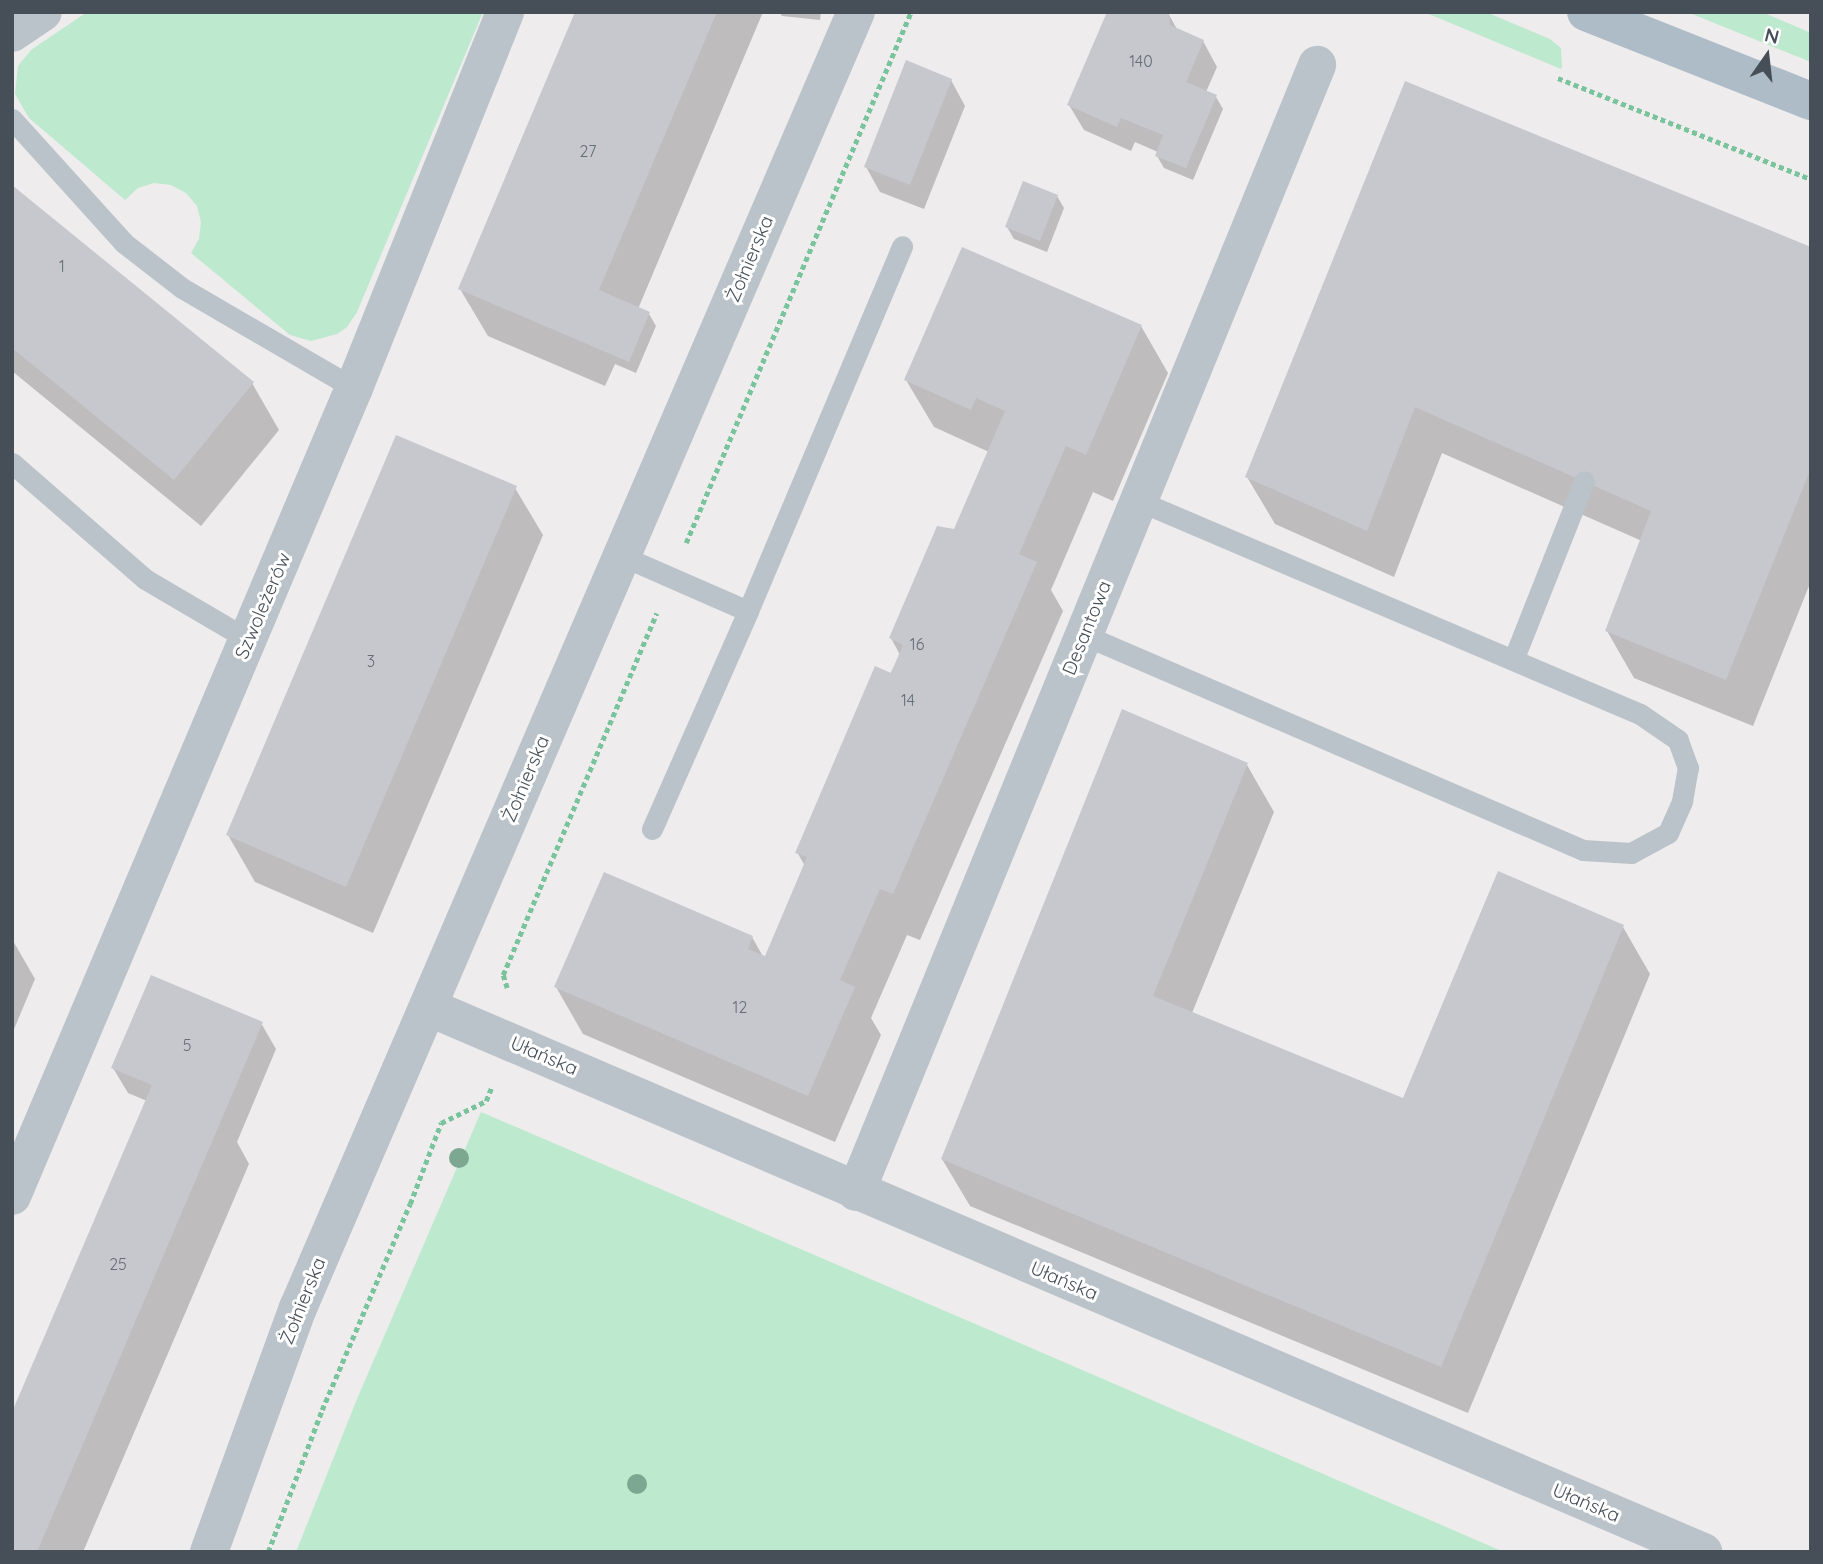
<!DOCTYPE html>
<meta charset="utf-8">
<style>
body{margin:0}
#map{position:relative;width:1823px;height:1564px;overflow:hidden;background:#eeecec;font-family:Quicksand,sans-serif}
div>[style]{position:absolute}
.green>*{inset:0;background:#bde9ce}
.shadow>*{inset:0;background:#0003}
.building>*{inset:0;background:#c7c8ce}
.path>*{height:4.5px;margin-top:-2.25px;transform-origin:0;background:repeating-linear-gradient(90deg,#79c39d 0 5px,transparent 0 8.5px)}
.service>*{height:21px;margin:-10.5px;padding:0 10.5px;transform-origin:10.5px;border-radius:10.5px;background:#bbc3ca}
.minor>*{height:38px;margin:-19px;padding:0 19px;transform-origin:19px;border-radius:19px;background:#bbc3ca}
.primary>*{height:38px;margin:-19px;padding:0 19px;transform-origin:19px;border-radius:19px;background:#aebcc8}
.trees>*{width:20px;height:20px;margin:-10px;border-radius:50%;background:#7ca891}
span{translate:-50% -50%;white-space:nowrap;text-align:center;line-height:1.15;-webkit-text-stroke:6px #fff;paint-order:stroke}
.number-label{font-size:16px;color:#666d75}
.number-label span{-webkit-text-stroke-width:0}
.street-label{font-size:19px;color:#464f57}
.frame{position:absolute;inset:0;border:14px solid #464f57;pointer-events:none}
.north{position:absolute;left:1732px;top:21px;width:70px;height:70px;-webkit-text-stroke:5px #fff;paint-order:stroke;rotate:14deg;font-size:19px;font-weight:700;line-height:28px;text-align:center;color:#464f57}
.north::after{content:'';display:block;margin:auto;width:24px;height:32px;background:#464f57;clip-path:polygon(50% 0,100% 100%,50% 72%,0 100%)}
</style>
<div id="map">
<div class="green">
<i style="clip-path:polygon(87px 12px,483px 12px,357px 312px,347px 327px,337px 334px,311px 341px,290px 335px,191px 253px,199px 239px,201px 222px,197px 206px,186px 193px,171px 185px,154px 183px,138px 188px,125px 200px,29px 118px,15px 94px,18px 66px,31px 50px)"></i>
<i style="clip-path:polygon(1424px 12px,1486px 12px,1550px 39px,1561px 48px,1562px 66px,1561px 69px)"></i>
<i style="clip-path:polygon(1687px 12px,1762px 12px,1811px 33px,1811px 62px)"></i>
<i style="clip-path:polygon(481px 1112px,1022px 1344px,1504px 1552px,296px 1552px,357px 1399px)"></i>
</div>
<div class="shadow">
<i style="clip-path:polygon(577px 12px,763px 12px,638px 309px,649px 314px,656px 326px,636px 373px,615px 364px,605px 386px,488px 336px,460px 289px)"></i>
<i style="clip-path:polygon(779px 12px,821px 12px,820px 20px,782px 16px)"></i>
<i style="clip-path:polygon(1168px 13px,1178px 31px,1203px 41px,1217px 67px,1206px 92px,1216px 97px,1223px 109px,1193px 180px,1164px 168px,1157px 156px,1158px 152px,1135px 142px,1131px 151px,1084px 130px,1069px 105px)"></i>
<i style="clip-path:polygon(951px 80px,965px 106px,924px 209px,880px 192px,866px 167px)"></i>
<i style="clip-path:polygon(1406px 83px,1811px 248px,1811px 581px,1753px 726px,1634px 678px,1607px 631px,1642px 541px,1442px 453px,1394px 577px,1275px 524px,1247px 477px)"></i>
<i style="clip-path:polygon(12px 187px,252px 383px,279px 430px,201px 526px,12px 371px)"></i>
<i style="clip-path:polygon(1057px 196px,1064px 208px,1047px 252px,1014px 239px,1007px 227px)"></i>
<i style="clip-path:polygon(1141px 326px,1168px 373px,1113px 501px,1093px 492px,1051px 590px,1063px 611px,920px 940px,907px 935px,871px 1018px,881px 1035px,835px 1142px,583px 1034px,556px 987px,752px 937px,765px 960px,805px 866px,797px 852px,900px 655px,891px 638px,955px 531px,989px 452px,934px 427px,906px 380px)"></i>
<i style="clip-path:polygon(515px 488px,543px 535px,373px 933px,255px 882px,228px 835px)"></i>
<i style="clip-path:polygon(1247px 765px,1274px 812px,1192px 1013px,1404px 1100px,1623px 927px,1650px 974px,1468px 1413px,970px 1206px,942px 1159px)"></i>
<i style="clip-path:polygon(12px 939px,35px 979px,12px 1034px)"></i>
<i style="clip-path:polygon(261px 1023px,276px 1049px,237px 1142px,249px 1164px,83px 1552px,12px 1552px,147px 1101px,128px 1093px,113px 1068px)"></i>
</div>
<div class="building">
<i style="clip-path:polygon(575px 12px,717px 12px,599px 290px,650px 312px,629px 362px,458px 289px)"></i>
<i style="clip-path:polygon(1107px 12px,1169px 12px,1170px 25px,1204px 40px,1186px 82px,1217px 95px,1186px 168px,1155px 156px,1163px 135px,1121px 118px,1117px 127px,1067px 105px)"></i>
<i style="clip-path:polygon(906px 60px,952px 79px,910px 185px,864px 167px)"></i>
<i style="clip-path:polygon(1405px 81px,1811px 247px,1811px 468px,1726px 680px,1605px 631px,1651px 511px,1415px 407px,1367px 531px,1245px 477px)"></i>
<i style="clip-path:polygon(1023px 181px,1058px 195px,1040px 241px,1005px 227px)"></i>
<i style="clip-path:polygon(12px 185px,254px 382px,174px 480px,12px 348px)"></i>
<i style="clip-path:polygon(962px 247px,1142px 325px,1086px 455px,1066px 446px,1019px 554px,1037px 562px,893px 894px,880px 889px,840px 980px,855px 987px,808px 1096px,554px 987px,604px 872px,753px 936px,748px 949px,765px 956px,807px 857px,795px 853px,875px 666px,891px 673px,903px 645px,889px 638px,937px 526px,954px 529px,1005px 411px,976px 398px,971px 410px,904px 380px)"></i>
<i style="clip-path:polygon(396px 435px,517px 486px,346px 887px,226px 835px)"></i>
<i style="clip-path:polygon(1122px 709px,1248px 763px,1153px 996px,1403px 1098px,1498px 871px,1624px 925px,1441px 1367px,941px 1159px)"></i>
<i style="clip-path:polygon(151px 975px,263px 1022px,37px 1552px,12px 1552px,12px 1412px,152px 1085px,111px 1068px)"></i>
</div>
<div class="path">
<i style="left:1558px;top:78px;width:272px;rotate:21.8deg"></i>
<i style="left:686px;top:543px;width:577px;rotate:-67.04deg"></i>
<i style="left:507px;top:988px;width:14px;rotate:-107deg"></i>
<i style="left:503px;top:975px;width:393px;rotate:-67deg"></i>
<i style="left:268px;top:1552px;width:152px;rotate:-69.2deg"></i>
<i style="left:322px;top:1410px;width:224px;rotate:-66.9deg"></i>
<i style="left:410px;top:1204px;width:87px;rotate:-69.1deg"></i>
<i style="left:441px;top:1123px;width:50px;rotate:-26.1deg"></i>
<i style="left:486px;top:1101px;width:16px;rotate:-68deg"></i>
</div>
<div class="service">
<i style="left:12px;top:119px;width:167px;rotate:47.9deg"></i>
<i style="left:124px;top:243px;width:73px;rotate:37.8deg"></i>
<i style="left:182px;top:288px;width:199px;rotate:30.2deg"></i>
<i style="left:12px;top:463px;width:176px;rotate:41.1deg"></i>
<i style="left:145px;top:579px;width:121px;rotate:30.4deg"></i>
<i style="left:622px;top:556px;width:137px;rotate:23.6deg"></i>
<i style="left:748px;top:611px;width:396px;rotate:-67.1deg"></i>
<i style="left:1084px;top:635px;width:543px;rotate:23.31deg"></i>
<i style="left:1583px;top:850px;width:48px;rotate:3.6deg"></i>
<i style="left:1631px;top:853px;width:42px;rotate:-28.4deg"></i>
<i style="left:1668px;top:833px;width:35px;rotate:-66deg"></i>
<i style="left:1682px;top:801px;width:34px;rotate:-80deg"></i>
<i style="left:1688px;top:768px;width:30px;rotate:-110deg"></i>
<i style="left:1678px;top:740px;width:46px;rotate:-145.6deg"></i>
<i style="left:1640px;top:714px;width:544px;rotate:-156.97deg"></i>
<i style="left:1514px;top:658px;width:190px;rotate:-68.4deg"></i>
<i style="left:652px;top:829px;width:238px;rotate:-66.2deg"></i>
</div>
<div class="minor">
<i style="left:12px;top:33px;width:37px;rotate:-34deg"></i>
<i style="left:428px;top:1007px;width:1387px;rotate:23.14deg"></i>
<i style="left:856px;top:1192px;width:1218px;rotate:-67.75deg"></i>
<i style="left:12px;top:1196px;width:877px;rotate:-67.06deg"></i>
<i style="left:354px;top:388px;width:405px;rotate:-68.1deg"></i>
<i style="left:209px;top:1552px;width:260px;rotate:-70deg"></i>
<i style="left:298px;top:1308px;width:1411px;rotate:-66.71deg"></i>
</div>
<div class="primary">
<i style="left:1586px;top:12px;width:242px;rotate:21.6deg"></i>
</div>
<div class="trees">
<i style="left:459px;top:1158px"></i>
<i style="left:637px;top:1484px"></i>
</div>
<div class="number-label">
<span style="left:1141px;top:61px">140</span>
<span style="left:588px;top:151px">27</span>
<span style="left:62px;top:266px">1</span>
<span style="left:917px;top:644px">16</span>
<span style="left:371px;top:661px">3</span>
<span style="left:908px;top:700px">14</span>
<span style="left:740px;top:1007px">12</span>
<span style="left:187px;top:1045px">5</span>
<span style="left:118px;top:1264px">25</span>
</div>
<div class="street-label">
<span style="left:750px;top:259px;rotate:-67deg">Żołnierska</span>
<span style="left:263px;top:606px;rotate:-67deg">Szwoleżerów</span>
<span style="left:1087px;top:628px;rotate:-68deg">Desantowa</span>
<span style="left:526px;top:779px;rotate:-67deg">Żołnierska</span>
<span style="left:544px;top:1056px;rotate:23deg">Ułańska</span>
<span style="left:1064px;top:1281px;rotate:23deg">Ułańska</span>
<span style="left:303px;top:1301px;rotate:-68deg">Żołnierska</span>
<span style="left:1586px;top:1503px;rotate:23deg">Ułańska</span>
</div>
<div class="frame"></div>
<div class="north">N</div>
</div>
